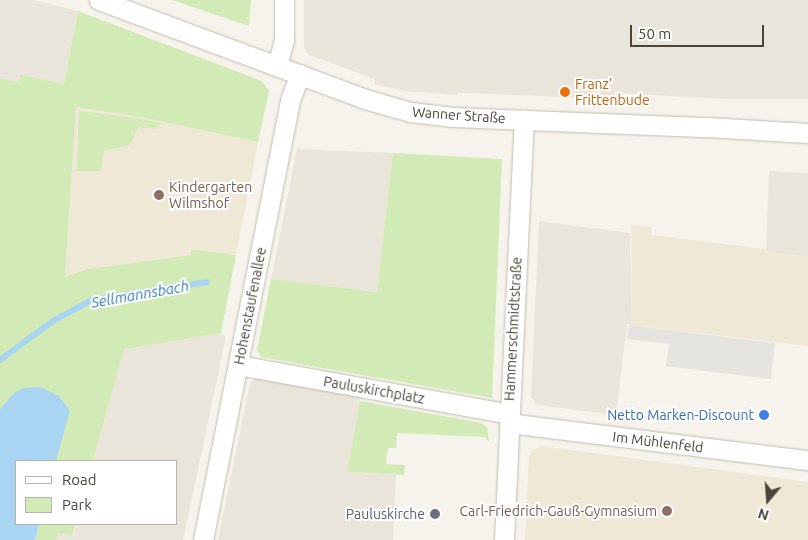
<!DOCTYPE html>
<meta charset="utf-8">
<style>
body{margin:0}
#map{position:relative;width:808px;height:540px;overflow:hidden;background:#f6f3ec;font-family:Ubuntu,sans-serif}
div>[style]{position:absolute}
.residential>*{inset:0;background:#eae5da}
.education>*{inset:0;background:#efe8d6}
.green>*{inset:0;background:#d2eab5}
.parking>*{inset:0;background:#e5e3e0}
.water>*{inset:0;background:#a9d4f2}
.stream>*{height:5.5px;margin:-2.75px;padding:0 2.75px;transform-origin:2.75px;border-radius:2.75px;background:#a9d4f2}
.roads{filter:drop-shadow(0 0 1px #c2bbae) drop-shadow(0 0 1px #c2bbae)}
.street>*{height:19px;margin:-9.5px;padding:0 9.5px;transform-origin:9.5px;border-radius:9.5px;background:#fff}
.dots>*{width:14px;height:14px;translate:-50% -50%;box-sizing:border-box;border:2px solid #fff;border-radius:50%}
span{translate:-50% -50%;white-space:nowrap;text-align:center;line-height:1.15;-webkit-text-stroke:4px #fff;paint-order:stroke}
.food-label{font-size:14px;color:#c56008}
.left{translate:0 -50%;text-align:left}
.street-label{font-size:14px;color:#4b4439}
.education-label{font-size:14px;color:#785e54}
.right{translate:-100% -50%;text-align:right}
.shop-label{font-size:14px;color:#366cbe}
.worship-label{font-size:14px;color:#5b616d}
.water-label{font-size:15px;color:#2e7ab2;font-style:italic}
.legend{position:absolute;left:15px;top:460px;width:162px;height:65px;box-sizing:border-box;background:#fff;border:1px solid #b7b4b0;margin:0;padding:6px 9px;list-style:none;font-size:15px;color:#4b4439}
.legend li{display:flex;align-items:center;gap:10px;height:25px}
.legend b{width:25px;border:1px solid #b7b4b0}
.north{position:absolute;left:743px;top:475px;width:50px;height:50px;-webkit-text-stroke:4px #fff;paint-order:stroke;rotate:198deg;font-size:14px;font-weight:700;line-height:20px;text-align:center;color:#4b4439}
.north::after{content:'';display:block;margin:auto;width:18px;height:22px;background:#4b4439;clip-path:polygon(50% 0,100% 100%,50% 72%,0 100%)}
.scale{position:absolute;left:630px;top:25px;width:134px;height:22px;box-sizing:border-box;border:2px solid #4b4439;border-top:0;padding-left:6px;font-size:15px;line-height:18px;white-space:nowrap;color:#4b4439;-webkit-text-stroke:4px #fff;paint-order:stroke}
</style>
<div id="map">
<div class="residential">
<i style="clip-path:polygon(0 0,33px 0,78px 11px,64px 84px,20px 76px,18px 82px,0 78px)"></i>
<i style="clip-path:polygon(304px 0,808px 0,808px 99px,725px 99px,615px 93px,614px 99px,465px 93px,458px 93px,458px 95px,405px 91px,374px 84px,375px 79px,309px 55px,304px 47px)"></i>
<i style="clip-path:polygon(297px 149px,393px 153px,377px 292px,271px 279px)"></i>
<i style="clip-path:polygon(769px 171px,808px 173px,808px 257px,766px 252px)"></i>
<i style="clip-path:polygon(539px 221px,630px 233px,632px 325px,627px 324px,616px 415px,537px 405px,531px 397px)"></i>
<i style="clip-path:polygon(221px 333px,226px 337px,183px 540px,56px 540px,58px 533px,72px 535px,75px 524px,176px 524px,176px 461px,93px 461px,124px 348px)"></i>
<i style="clip-path:polygon(258px 377px,361px 395px,347px 472px,396px 475px,393px 540px,218px 540px,250px 383px)"></i>
</div>
<div class="education">
<i style="clip-path:polygon(76px 107px,145px 118px,258px 142px,236px 255px,191px 249px,191px 255px,88px 269px,65px 278px)"></i>
<i style="clip-path:polygon(631px 225px,652px 227px,651px 235px,767px 249px,767px 252px,808px 257px,808px 346px,632px 325px)"></i>
<i style="clip-path:polygon(541px 446px,808px 482px,808px 540px,525px 540px,529px 457px,533px 450px)"></i>
</div>
<div class="green">
<i style="clip-path:polygon(172px 0,251px 0,249px 26px)"></i>
<i style="clip-path:polygon(78px 11px,262px 81px,269px 91px,258px 142px,145px 118px,76px 107px,65px 277px,88px 269px,191px 255px,191px 249px,236px 255px,221px 333px,124px 349px,93px 461px,56px 461px,70px 411px,15px 392px,0 409px,0 78px,18px 82px,20px 75px,64px 84px)"></i>
<i style="clip-path:polygon(79px 111px,129px 117px,162px 123px,155px 129px,138px 127px,130px 145px,104px 151px,101px 171px,77px 171px)"></i>
<i style="clip-path:polygon(393px 153px,502px 159px,492px 398px,261px 357px,257px 350px,271px 279px,377px 292px)"></i>
<i style="clip-path:polygon(360px 401px,481px 423px,487px 427px,489px 442px,485px 437px,397px 433px,396px 448px,388px 448px,386px 464px,405px 465px,404px 475px,347px 472px)"></i>
<i style="clip-path:polygon(39px 524px,75px 524px,72px 535px,58px 533px,56px 540px,33px 540px,36px 538px)"></i>
</div>
<div class="parking">
<i style="clip-path:polygon(629px 325px,775px 343px,771px 379px,666px 366px,669px 344px,627px 339px)"></i>
</div>
<div class="water">
<i style="clip-path:polygon(40px 387px,59px 396px,70px 411px,56px 461px,16px 461px,16px 524px,39px 524px,36px 538px,33px 540px,0 540px,0 409px,15px 392px,25px 388px)"></i>
</div>
<div class="stream">
<i style="left:0;top:360px;width:66px;rotate:-36.3deg"></i>
<i style="left:53px;top:321px;width:44px;rotate:-28.3deg"></i>
<i style="left:92px;top:300px;width:116px;rotate:-8.9deg"></i>
</div>
<div class="roads">
<div class="street">
<i style="left:99px;top:0;width:284px;rotate:20.4deg"></i>
<i style="left:365px;top:99px;width:48px;rotate:15.8deg"></i>
<i style="left:411px;top:112px;width:42px;rotate:6.8deg"></i>
<i style="left:453px;top:117px;width:254px;rotate:2.3deg"></i>
<i style="left:707px;top:127px;width:101px;rotate:3.4deg"></i>
<i style="left:277px;top:66px;width:28px;rotate:-75deg"></i>
<i style="left:284px;top:39px;width:39px;rotate:-90deg"></i>
<i style="left:238px;top:365px;width:275px;rotate:10.2deg"></i>
<i style="left:509px;top:423px;width:301px;rotate:7.1deg"></i>
<i style="left:203px;top:540px;width:449px;rotate:-78.8deg"></i>
<i style="left:290px;top:100px;width:28px;rotate:-69deg"></i>
<i style="left:504px;top:540px;width:421px;rotate:-87.3deg"></i>
</div>
</div>
<div class="dots">
<i style="left:565px;top:92px;background:#e8710a"></i>
<i style="left:159px;top:195px;background:#8d6e63"></i>
<i style="left:764px;top:415px;background:#3f7fe0"></i>
<i style="left:667px;top:511px;background:#8d6e63"></i>
<i style="left:435px;top:514px;background:#6b7280"></i>
</div>
<div class="food-label">
<span class="left" style="left:575px;top:92px">Franz'<br>Frittenbude</span>
</div>
<div class="street-label">
<span style="left:459px;top:115px;rotate:4deg">Wanner Straße</span>
<span style="left:250px;top:306px;rotate:-79deg">Hohenstaufenallee</span>
<span style="left:513px;top:329px;rotate:-87deg">Hammerschmidtstraße</span>
<span style="left:374px;top:390px;rotate:10deg">Pauluskirchplatz</span>
<span style="left:658px;top:442px;rotate:7deg">Im Mühlenfeld</span>
</div>
<div class="education-label">
<span class="left" style="left:169px;top:195px">Kindergarten<br>Wilmshof</span>
<span class="right" style="left:657px;top:511px">Carl-Friedrich-Gauß-Gymnasium</span>
</div>
<div class="shop-label">
<span class="right" style="left:754px;top:415px">Netto Marken-Discount</span>
</div>
<div class="worship-label">
<span class="right" style="left:425px;top:514px">Pauluskirche</span>
</div>
<div class="water-label">
<span style="left:140px;top:294px;rotate:-10deg">Sellmannsbach</span>
</div>
<ul class="legend">
<li><b style="height:6px;background:#fff"></b>Road</li>
<li><b style="height:14px;background:#d2eab5"></b>Park</li>
</ul>
<div class="north">N</div>
<div class="scale">50 m</div>
</div>
